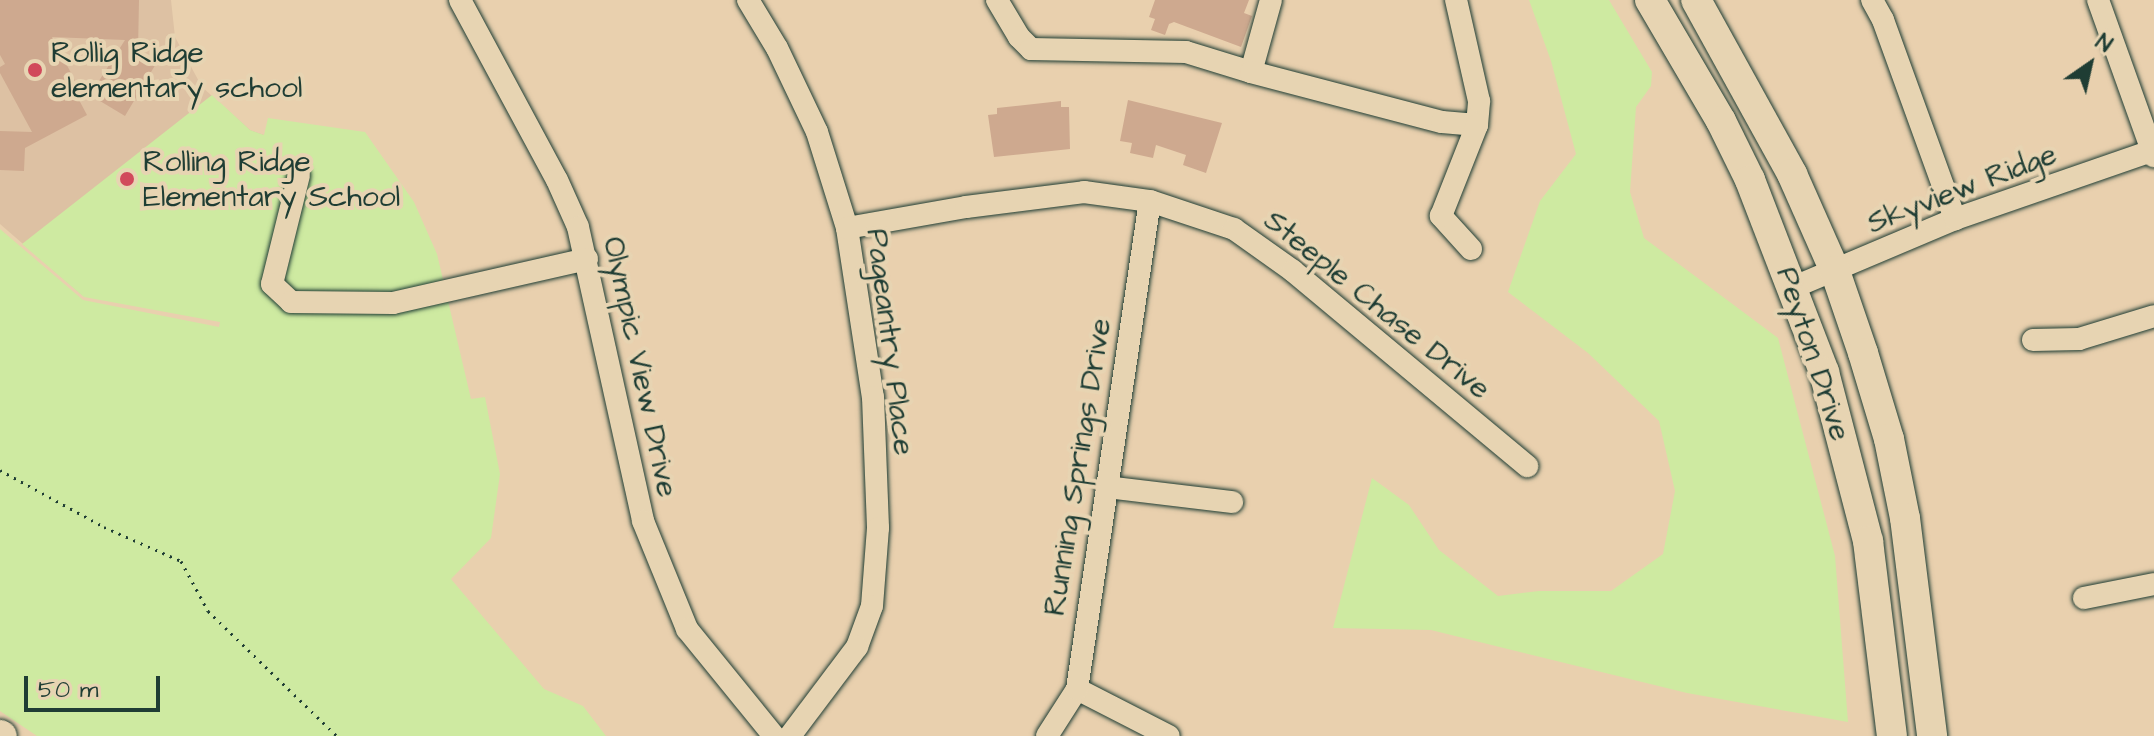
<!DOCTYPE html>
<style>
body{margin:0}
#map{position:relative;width:2154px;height:736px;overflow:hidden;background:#e9d0ae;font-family:"Architects Daughter",sans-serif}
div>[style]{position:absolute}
.built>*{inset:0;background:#ddc1a3}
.green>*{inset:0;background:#ceeaa1}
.building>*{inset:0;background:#cea98f}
.path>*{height:3px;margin-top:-1.5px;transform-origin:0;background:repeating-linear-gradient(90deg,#1f3d34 0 2px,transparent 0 8px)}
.roads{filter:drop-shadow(0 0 2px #1f3d34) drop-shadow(0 0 2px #1f3d34)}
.minor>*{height:22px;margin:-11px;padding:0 11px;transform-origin:11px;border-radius:11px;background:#e7d4b2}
.major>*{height:30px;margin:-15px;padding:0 15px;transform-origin:15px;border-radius:15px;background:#e7d4b2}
.dots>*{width:22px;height:22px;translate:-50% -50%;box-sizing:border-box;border:4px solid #e7d4b2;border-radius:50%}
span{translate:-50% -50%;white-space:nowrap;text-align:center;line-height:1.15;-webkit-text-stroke:8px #e7d4b2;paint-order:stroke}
.poi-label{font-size:30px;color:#1f3d34}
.left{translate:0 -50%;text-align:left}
.street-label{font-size:30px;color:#1f3d34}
.north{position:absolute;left:2050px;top:24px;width:80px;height:80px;-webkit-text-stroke:6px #e7d4b2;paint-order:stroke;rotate:34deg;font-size:22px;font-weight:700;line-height:32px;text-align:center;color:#1f3d34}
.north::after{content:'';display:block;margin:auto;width:28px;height:36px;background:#1f3d34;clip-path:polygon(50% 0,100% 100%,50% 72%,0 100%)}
.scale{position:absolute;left:24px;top:676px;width:136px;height:36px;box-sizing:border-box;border:4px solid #1f3d34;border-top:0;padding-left:10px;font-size:24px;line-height:28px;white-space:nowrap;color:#1f3d34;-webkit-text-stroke:6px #e7d4b2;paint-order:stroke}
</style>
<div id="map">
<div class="built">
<i style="clip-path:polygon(0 0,171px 0,175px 37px,202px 87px,250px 130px,264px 135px,82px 295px,0 224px)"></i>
</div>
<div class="green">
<i style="clip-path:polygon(1529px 0,1609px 0,1652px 72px,1651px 86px,1636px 107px,1630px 192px,1644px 238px,1778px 338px,1835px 556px,1848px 722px,1687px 693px,1431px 630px,1333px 628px,1372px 478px,1409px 505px,1439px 550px,1498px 596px,1539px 591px,1611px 591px,1663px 554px,1675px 491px,1659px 421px,1588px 353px,1508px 292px,1540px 201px,1576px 154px,1551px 61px)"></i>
<i style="clip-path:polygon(212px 95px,250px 130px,264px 135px,268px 118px,365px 132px,414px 202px,437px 254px,471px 399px,485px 397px,500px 474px,491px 538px,451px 579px,544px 689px,583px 706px,606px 736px,37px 736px,0 711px,0 229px,83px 300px,219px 327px,220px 322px,84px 297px,22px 244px)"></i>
</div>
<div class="building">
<i style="clip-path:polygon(0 0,139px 0,138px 50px,157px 62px,125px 116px,90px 95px,125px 40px,52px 37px,79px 88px,69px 81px,87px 115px,25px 148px,24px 171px,0 170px,0 131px,32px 132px,0 73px,0 67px,5px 64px,0 55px)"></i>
<i style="clip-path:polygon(1155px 0,1249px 0,1244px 13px,1252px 16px,1241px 47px,1174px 22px,1169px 24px,1165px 35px,1151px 30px,1155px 19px,1149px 17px)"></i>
<i style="clip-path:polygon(1128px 100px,1222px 123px,1206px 173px,1183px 165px,1186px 155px,1156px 145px,1153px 158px,1130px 153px,1132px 143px,1120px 141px)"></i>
<i style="clip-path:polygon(1061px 101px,1061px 107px,1069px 107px,1070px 149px,994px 157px,988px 115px,997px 114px,997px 108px)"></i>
</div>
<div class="path">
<i style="left:0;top:470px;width:119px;rotate:28.7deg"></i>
<i style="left:104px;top:527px;width:84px;rotate:23.8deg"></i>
<i style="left:181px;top:561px;width:57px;rotate:61.6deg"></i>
<i style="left:208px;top:611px;width:180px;rotate:44.1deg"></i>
</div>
<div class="roads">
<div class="minor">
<i style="left:460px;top:0;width:204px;rotate:61.7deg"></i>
<i style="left:557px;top:180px;width:51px;rotate:65.9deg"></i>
<i style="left:578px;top:227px;width:301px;rotate:77.5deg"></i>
<i style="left:643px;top:521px;width:117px;rotate:67.8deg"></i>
<i style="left:687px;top:629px;width:138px;rotate:50.9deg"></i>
<i style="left:748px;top:0;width:56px;rotate:58.9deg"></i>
<i style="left:777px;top:48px;width:93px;rotate:64.5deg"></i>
<i style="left:817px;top:132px;width:101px;rotate:72.6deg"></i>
<i style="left:847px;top:228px;width:171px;rotate:81.3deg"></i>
<i style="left:873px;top:397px;width:131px;rotate:87.8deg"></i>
<i style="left:878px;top:528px;width:78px;rotate:94.4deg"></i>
<i style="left:872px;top:606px;width:44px;rotate:110.1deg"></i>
<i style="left:857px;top:647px;width:111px;rotate:127deg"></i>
<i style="left:997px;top:0;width:43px;rotate:59.3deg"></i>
<i style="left:1019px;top:37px;width:17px;rotate:45deg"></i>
<i style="left:1031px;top:49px;width:155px;rotate:1.1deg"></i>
<i style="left:1186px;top:52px;width:68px;rotate:17.1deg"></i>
<i style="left:1251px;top:72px;width:75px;rotate:-74.5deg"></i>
<i style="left:1872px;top:0;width:23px;rotate:61deg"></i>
<i style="left:1883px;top:20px;width:212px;rotate:70.1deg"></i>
<i style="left:2098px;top:0;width:166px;rotate:70.3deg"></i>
<i style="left:1251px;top:72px;width:197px;rotate:14.7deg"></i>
<i style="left:1442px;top:122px;width:35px;rotate:5deg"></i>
<i style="left:1477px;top:125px;width:24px;rotate:-85deg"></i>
<i style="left:1479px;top:101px;width:104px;rotate:-102.8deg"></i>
<i style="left:299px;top:175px;width:112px;rotate:103.9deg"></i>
<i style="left:272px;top:284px;width:26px;rotate:43deg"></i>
<i style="left:291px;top:302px;width:102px;rotate:0.6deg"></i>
<i style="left:393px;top:303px;width:199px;rotate:-12.8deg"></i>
<i style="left:847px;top:228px;width:121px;rotate:-10deg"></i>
<i style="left:966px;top:207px;width:119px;rotate:-7.2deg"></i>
<i style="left:1084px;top:192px;width:67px;rotate:7.8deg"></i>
<i style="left:1150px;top:201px;width:89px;rotate:18.4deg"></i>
<i style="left:1234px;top:229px;width:72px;rotate:35.4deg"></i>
<i style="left:1293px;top:271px;width:305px;rotate:39.8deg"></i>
<i style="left:1471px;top:249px;width:45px;rotate:-132.3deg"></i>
<i style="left:1441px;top:216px;width:98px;rotate:-68.4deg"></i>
<i style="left:1794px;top:287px;width:175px;rotate:-22.9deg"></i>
<i style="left:1955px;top:219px;width:211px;rotate:-19.1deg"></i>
<i style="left:2033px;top:340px;width:46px;rotate:-1.2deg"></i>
<i style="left:2079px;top:339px;width:78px;rotate:-17deg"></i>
<i style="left:1106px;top:487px;width:127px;rotate:6.8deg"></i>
<i style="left:2084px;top:598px;width:71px;rotate:-11.3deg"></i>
<i style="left:1077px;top:689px;width:103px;rotate:27.1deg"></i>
<i style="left:1047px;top:736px;width:56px;rotate:-57.4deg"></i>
<i style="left:1077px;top:689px;width:493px;rotate:-81.5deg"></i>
</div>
<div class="major">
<i style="left:1650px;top:0;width:140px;rotate:59.6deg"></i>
<i style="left:1721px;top:121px;width:66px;rotate:63.8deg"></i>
<i style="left:1750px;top:180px;width:206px;rotate:68.9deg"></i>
<i style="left:1824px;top:372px;width:175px;rotate:75.4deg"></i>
<i style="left:1868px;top:541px;width:196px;rotate:83deg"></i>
<i style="left:1696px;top:0;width:199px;rotate:61.1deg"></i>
<i style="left:1792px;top:174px;width:106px;rotate:66.1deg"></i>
<i style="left:1835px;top:271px;width:87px;rotate:71.1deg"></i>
<i style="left:1863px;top:353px;width:90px;rotate:73.2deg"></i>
<i style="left:1889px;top:439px;width:81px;rotate:78.6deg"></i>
<i style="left:1905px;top:518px;width:220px;rotate:82.9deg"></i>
<i style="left:0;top:735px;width:2px;rotate:27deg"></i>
</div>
</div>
<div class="dots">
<i style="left:35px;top:70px;background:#d1495b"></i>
<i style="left:127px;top:179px;background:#d1495b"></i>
</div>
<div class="poi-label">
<span class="left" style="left:51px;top:70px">Rollig Ridge<br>elementary school</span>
<span class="left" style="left:143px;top:179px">Rolling Ridge<br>Elementary School</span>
</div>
<div class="street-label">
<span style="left:1962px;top:189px;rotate:-21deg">Skyview Ridge</span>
<span style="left:1377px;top:305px;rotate:39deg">Steeple Chase Drive</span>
<span style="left:890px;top:342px;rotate:83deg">Pageantry Place</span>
<span style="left:1813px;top:354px;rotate:72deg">Peyton Drive</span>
<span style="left:640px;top:367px;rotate:78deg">Olympic View Drive</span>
<span style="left:1078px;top:467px;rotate:-81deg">Running Springs Drive</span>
</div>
<div class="north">N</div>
<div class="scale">50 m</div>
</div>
